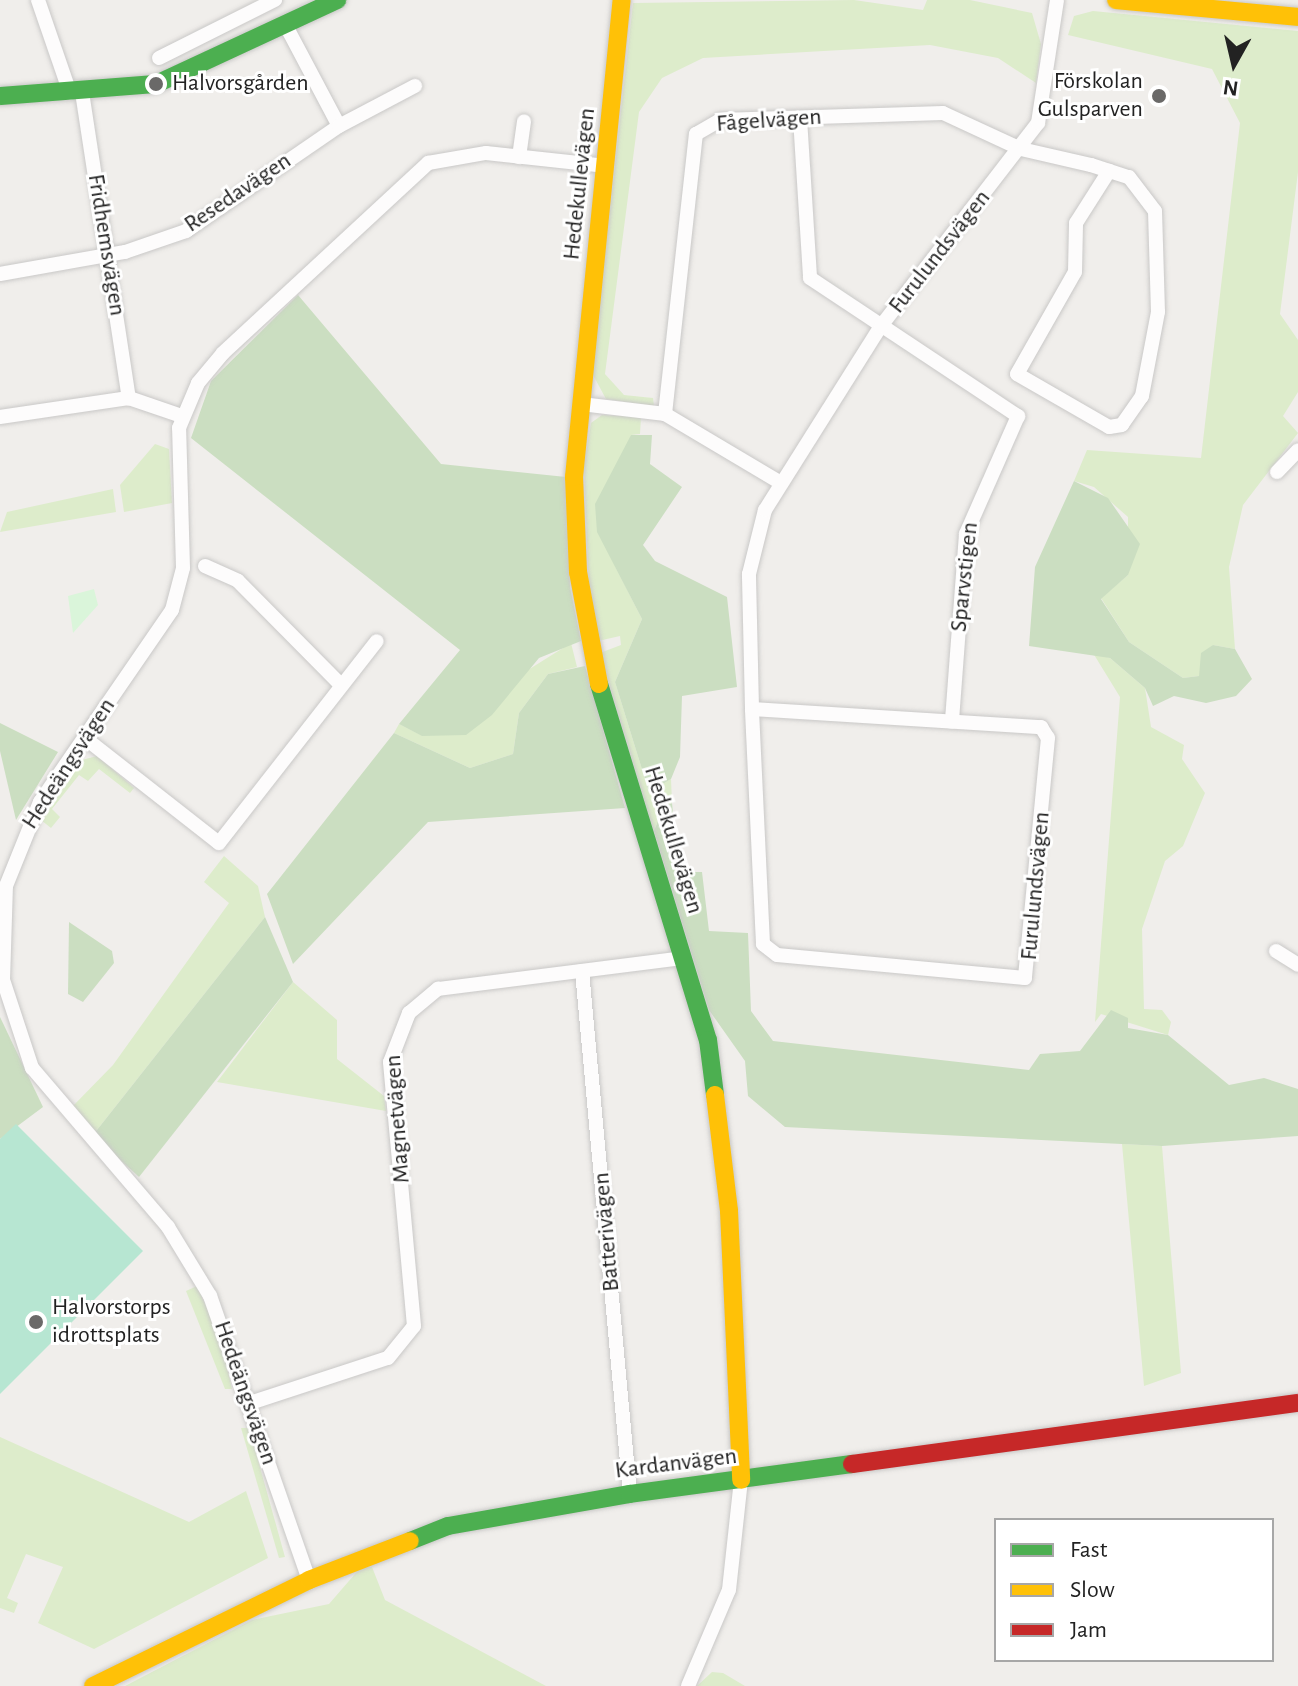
<!DOCTYPE html>
<meta charset="utf-8">
<style>
body{margin:0}
#map{position:relative;width:1298px;height:1686px;overflow:hidden;background:#f0eeeb;font-family:"Alegreya Sans",sans-serif}
div>[style]{position:absolute}
.grass>*{inset:0;background:#ddeccb}
.forest>*{inset:0;background:#cbdec1}
.park>*{inset:0;background:#daf5da}
.pitch>*{inset:0;background:#b7e6d2}
.roads{filter:drop-shadow(0 0 2px #c9c8c7) drop-shadow(0 0 2px #c9c8c7)}
.street>*{height:14px;margin:-7px;padding:0 7px;transform-origin:7px;border-radius:7px;background:#fdfcfc}
.fast>*{height:18px;margin:-9px;padding:0 9px;transform-origin:9px;border-radius:9px;background:#4caf50}
.slow>*{height:18px;margin:-9px;padding:0 9px;transform-origin:9px;border-radius:9px;background:#ffc107}
.jam>*{height:18px;margin:-9px;padding:0 9px;transform-origin:9px;border-radius:9px;background:#c62828}
.dots>*{width:22px;height:22px;translate:-50% -50%;box-sizing:border-box;border:4px solid #fff;border-radius:50%}
span{translate:-50% -50%;white-space:nowrap;text-align:center;line-height:1.15;-webkit-text-stroke:6px #fff;paint-order:stroke}
.poi-label{font-size:24px;color:#222}
.right{translate:-100% -50%;text-align:right}
.left{translate:0 -50%;text-align:left}
.street-label{font-size:24px;color:#222}
.legend{position:absolute;left:994px;top:1518px;width:280px;height:144px;box-sizing:border-box;background:#fff;border:2px solid #a7a7a7;margin:0;padding:10px 14px;list-style:none;font-size:24px;color:#222}
.legend li{display:flex;align-items:center;gap:16px;height:40px}
.legend b{width:40px;border:2px solid #a7a7a7}
.north{position:absolute;left:1194px;top:24px;width:80px;height:80px;-webkit-text-stroke:6px #fff;paint-order:stroke;rotate:188deg;font-size:22px;font-weight:700;line-height:32px;text-align:center;color:#222}
.north::after{content:'';display:block;margin:auto;width:28px;height:36px;background:#222;clip-path:polygon(50% 0,100% 100%,50% 72%,0 100%)}
</style>
<div id="map">
<div class="grass">
<i style="clip-path:polygon(854px 0,923px 10px,927px 0,970px 0,1032px 13px,1041px 44px,1036px 83px,998px 58px,930px 45px,703px 58px,662px 78px,639px 112px,605px 374px,624px 395px,653px 398px,654px 406px,606px 399px,592px 373px,633px 3px)"></i>
<i style="clip-path:polygon(1093px 11px,1298px 31px,1298px 172px,1280px 314px,1298px 340px,1298px 392px,1283px 416px,1298px 433px,1243px 505px,1229px 567px,1235px 649px,1213px 645px,1199px 676px,1183px 678px,1129px 642px,1101px 598px,1128px 575px,1128px 517px,1094px 487px,1074px 481px,1087px 450px,1201px 458px,1240px 123px,1212px 69px,1068px 35px,1074px 16px)"></i>
<i style="clip-path:polygon(602px 415px,641px 417px,640px 434px,631px 435px,615px 566px,642px 619px,615px 682px,649px 792px,671px 779px,672px 803px,664px 806px,654px 831px,600px 653px,621px 645px,620px 636px,598px 641px,589px 588px,584px 465px,591px 423px)"></i>
<i style="clip-path:polygon(155px 444px,169px 449px,172px 503px,124px 512px,120px 485px)"></i>
<i style="clip-path:polygon(113px 489px,116px 512px,0 532px,7px 512px)"></i>
<i style="clip-path:polygon(571px 643px,577px 667px,548px 674px,519px 713px,513px 754px,470px 768px,394px 733px,399px 724px,423px 736px)"></i>
<i style="clip-path:polygon(1093px 653px,1110px 658px,1145px 688px,1151px 727px,1184px 745px,1182px 759px,1205px 793px,1183px 846px,1165px 861px,1142px 929px,1144px 1009px,1162px 1010px,1171px 1022px,1168px 1035px,1101px 1014px,1095px 1022px,1120px 697px)"></i>
<i style="clip-path:polygon(97px 756px,134px 788px,130px 793px,99px 769px,88px 781px,79px 775px,52px 809px,60px 817px,51px 828px,36px 816px,78px 761px)"></i>
<i style="clip-path:polygon(224px 856px,258px 886px,265px 917px,93px 1135px,72px 1107px,113px 1065px,229px 903px,204px 882px)"></i>
<i style="clip-path:polygon(293px 982px,337px 1020px,337px 1059px,384px 1096px,386px 1111px,217px 1082px)"></i>
<i style="clip-path:polygon(1122px 1144px,1162px 1146px,1181px 1373px,1144px 1386px)"></i>
<i style="clip-path:polygon(197px 1286px,221px 1340px,232px 1389px,225px 1389px,186px 1291px)"></i>
<i style="clip-path:polygon(241px 1428px,249px 1428px,285px 1557px,279px 1558px)"></i>
<i style="clip-path:polygon(0 1437px,189px 1522px,246px 1491px,268px 1558px,94px 1649px,38px 1623px,63px 1567px,26px 1554px,7px 1598px,18px 1603px,14px 1613px,0 1608px)"></i>
<i style="clip-path:polygon(361px 1567px,372px 1567px,385px 1600px,546px 1686px,125px 1686px,252px 1620px,329px 1604px)"></i>
<i style="clip-path:polygon(712px 1672px,723px 1673px,745px 1686px,697px 1686px)"></i>
</div>
<div class="forest">
<i style="clip-path:polygon(298px 295px,441px 464px,566px 477px,570px 587px,581px 641px,539px 658px,492px 715px,466px 735px,422px 736px,399px 724px,460px 650px,191px 438px,211px 381px)"></i>
<i style="clip-path:polygon(631px 435px,652px 435px,650px 464px,682px 487px,643px 545px,655px 561px,727px 597px,737px 687px,682px 696px,680px 757px,671px 779px,649px 792px,615px 682px,642px 619px,597px 532px,595px 504px)"></i>
<i style="clip-path:polygon(1074px 481px,1108px 498px,1140px 544px,1128px 575px,1101px 599px,1129px 642px,1183px 678px,1199px 676px,1201px 653px,1213px 645px,1235px 649px,1252px 679px,1236px 696px,1206px 703px,1174px 696px,1153px 706px,1145px 688px,1110px 658px,1029px 646px,1035px 567px)"></i>
<i style="clip-path:polygon(585px 666px,625px 808px,428px 822px,293px 964px,267px 894px,394px 733px,470px 768px,513px 754px,519px 713px,548px 674px)"></i>
<i style="clip-path:polygon(0 723px,58px 752px,16px 820px,0 751px)"></i>
<i style="clip-path:polygon(672px 803px,679px 872px,702px 872px,709px 931px,748px 933px,751px 1011px,773px 1041px,1029px 1070px,1040px 1054px,1080px 1051px,1111px 1010px,1128px 1018px,1128px 1028px,1168px 1035px,1229px 1085px,1264px 1078px,1298px 1089px,1298px 1136px,1162px 1146px,785px 1127px,748px 1096px,745px 1061px,709px 1010px,654px 831px,664px 806px)"></i>
<i style="clip-path:polygon(265px 917px,293px 982px,139px 1177px,93px 1135px)"></i>
<i style="clip-path:polygon(69px 922px,112px 951px,114px 963px,83px 1002px,68px 994px)"></i>
<i style="clip-path:polygon(0 1017px,43px 1107px,0 1139px)"></i>
</div>
<div class="park">
<i style="clip-path:polygon(94px 589px,98px 605px,73px 633px,68px 596px)"></i>
</div>
<div class="pitch">
<i style="clip-path:polygon(16px 1124px,143px 1251px,0 1394px,0 1139px)"></i>
</div>
<div class="roads">
<div class="street">
<i style="left:38px;top:0;width:98px;rotate:71deg"></i>
<i style="left:285px;top:24px;width:115px;rotate:62.1deg"></i>
<i style="left:159px;top:58px;width:130px;rotate:-26.6deg"></i>
<i style="left:82px;top:92px;width:310px;rotate:81.3deg"></i>
<i style="left:800px;top:118px;width:160px;rotate:86.4deg"></i>
<i style="left:810px;top:278px;width:250px;rotate:33.6deg"></i>
<i style="left:1018px;top:416px;width:129px;rotate:113.8deg"></i>
<i style="left:966px;top:534px;width:188px;rotate:94.3deg"></i>
<i style="left:519px;top:157px;width:36px;rotate:-82deg"></i>
<i style="left:0;top:274px;width:127px;rotate:-10deg"></i>
<i style="left:125px;top:252px;width:65px;rotate:-19deg"></i>
<i style="left:186px;top:231px;width:186px;rotate:-34.5deg"></i>
<i style="left:339px;top:126px;width:86px;rotate:-27.8deg"></i>
<i style="left:581px;top:404px;width:85px;rotate:6.8deg"></i>
<i style="left:0;top:417px;width:130px;rotate:-8.4deg"></i>
<i style="left:129px;top:398px;width:56px;rotate:18.8deg"></i>
<i style="left:1277px;top:472px;width:30px;rotate:-46deg"></i>
<i style="left:781px;top:483px;width:135px;rotate:-149.3deg"></i>
<i style="left:665px;top:414px;width:282px;rotate:-83.7deg"></i>
<i style="left:696px;top:134px;width:28px;rotate:-30deg"></i>
<i style="left:720px;top:120px;width:223px;rotate:-1.8deg"></i>
<i style="left:943px;top:113px;width:86px;rotate:24.8deg"></i>
<i style="left:1021px;top:149px;width:72px;rotate:12.9deg"></i>
<i style="left:1091px;top:165px;width:40px;rotate:18deg"></i>
<i style="left:1129px;top:177px;width:43px;rotate:52.6deg"></i>
<i style="left:1155px;top:211px;width:101px;rotate:88.3deg"></i>
<i style="left:1158px;top:312px;width:86px;rotate:100.8deg"></i>
<i style="left:1142px;top:396px;width:35px;rotate:125deg"></i>
<i style="left:1122px;top:425px;width:13px;rotate:171deg"></i>
<i style="left:1109px;top:427px;width:106px;rotate:-150.1deg"></i>
<i style="left:1017px;top:374px;width:117px;rotate:-60.4deg"></i>
<i style="left:1075px;top:272px;width:49px;rotate:-88.8deg"></i>
<i style="left:1076px;top:223px;width:62px;rotate:-57.6deg"></i>
<i style="left:205px;top:566px;width:36px;rotate:24deg"></i>
<i style="left:238px;top:581px;width:146px;rotate:45.3deg"></i>
<i style="left:752px;top:709px;width:290px;rotate:3.6deg"></i>
<i style="left:1041px;top:727px;width:13px;rotate:58deg"></i>
<i style="left:1048px;top:738px;width:241px;rotate:95.5deg"></i>
<i style="left:1025px;top:978px;width:249px;rotate:-174.7deg"></i>
<i style="left:777px;top:955px;width:18px;rotate:-142deg"></i>
<i style="left:763px;top:944px;width:235px;rotate:-92.7deg"></i>
<i style="left:752px;top:709px;width:135px;rotate:-91.3deg"></i>
<i style="left:749px;top:574px;width:66px;rotate:-76deg"></i>
<i style="left:765px;top:510px;width:218px;rotate:-57.8deg"></i>
<i style="left:881px;top:326px;width:257px;rotate:-52.3deg"></i>
<i style="left:1038px;top:123px;width:124px;rotate:-81.2deg"></i>
<i style="left:85px;top:738px;width:170px;rotate:38.1deg"></i>
<i style="left:219px;top:843px;width:256px;rotate:-52deg"></i>
<i style="left:1276px;top:951px;width:26px;rotate:32deg"></i>
<i style="left:582px;top:971px;width:525px;rotate:84.76deg"></i>
<i style="left:250px;top:1403px;width:145px;rotate:-18.1deg"></i>
<i style="left:388px;top:1358px;width:41px;rotate:-50.9deg"></i>
<i style="left:414px;top:1326px;width:265px;rotate:-95.2deg"></i>
<i style="left:390px;top:1062px;width:53px;rotate:-68.8deg"></i>
<i style="left:409px;top:1013px;width:38px;rotate:-40deg"></i>
<i style="left:438px;top:989px;width:247px;rotate:-7.2deg"></i>
<i style="left:309px;top:1580px;width:301px;rotate:-109.2deg"></i>
<i style="left:210px;top:1296px;width:81px;rotate:-121.3deg"></i>
<i style="left:168px;top:1227px;width:209px;rotate:-130.5deg"></i>
<i style="left:32px;top:1068px;width:93px;rotate:-108.2deg"></i>
<i style="left:3px;top:980px;width:94px;rotate:-88.2deg"></i>
<i style="left:6px;top:886px;width:91px;rotate:-68deg"></i>
<i style="left:40px;top:802px;width:233px;rotate:-55.5deg"></i>
<i style="left:172px;top:610px;width:43px;rotate:-75.3deg"></i>
<i style="left:183px;top:568px;width:140px;rotate:-91.6deg"></i>
<i style="left:179px;top:428px;width:49px;rotate:-67.1deg"></i>
<i style="left:198px;top:383px;width:39px;rotate:-50deg"></i>
<i style="left:223px;top:353px;width:280px;rotate:-42.8deg"></i>
<i style="left:428px;top:163px;width:59px;rotate:-9.8deg"></i>
<i style="left:486px;top:153px;width:121px;rotate:6.2deg"></i>
<i style="left:688px;top:1686px;width:104px;rotate:-66.9deg"></i>
<i style="left:729px;top:1590px;width:111px;rotate:-83.8deg"></i>
</div>
<div class="fast">
<i style="left:0;top:96px;width:156px;rotate:-4.4deg"></i>
<i style="left:156px;top:84px;width:200px;rotate:-24.9deg"></i>
<i style="left:599px;top:684px;width:372px;rotate:73deg"></i>
<i style="left:708px;top:1040px;width:55px;rotate:82.7deg"></i>
<i style="left:410px;top:1541px;width:41px;rotate:-21.5deg"></i>
<i style="left:448px;top:1526px;width:185px;rotate:-10deg"></i>
<i style="left:630px;top:1494px;width:224px;rotate:-7.7deg"></i>
</div>
<div class="slow">
<i style="left:1116px;top:0;width:183px;rotate:5.3deg"></i>
<i style="left:599px;top:684px;width:114px;rotate:-100.6deg"></i>
<i style="left:578px;top:572px;width:95px;rotate:-92.4deg"></i>
<i style="left:574px;top:477px;width:479px;rotate:-84.3deg"></i>
<i style="left:715px;top:1095px;width:117px;rotate:83.1deg"></i>
<i style="left:729px;top:1211px;width:269px;rotate:87.4deg"></i>
<i style="left:93px;top:1686px;width:241px;rotate:-26.1deg"></i>
<i style="left:309px;top:1580px;width:108px;rotate:-21.1deg"></i>
</div>
<div class="jam">
<i style="left:852px;top:1464px;width:450px;rotate:-7.8deg"></i>
</div>
</div>
<div class="dots">
<i style="left:156px;top:84px;background:#6a6968"></i>
<i style="left:1159px;top:96px;background:#6a6968"></i>
<i style="left:36px;top:1322px;background:#6a6968"></i>
</div>
<div class="poi-label">
<span class="right" style="left:1143px;top:96px">Förskolan<br>Gulsparven</span>
<span class="left" style="left:172px;top:84px">Halvorsgården</span>
<span class="left" style="left:52px;top:1322px">Halvorstorps<br>idrottsplats</span>
</div>
<div class="street-label">
<span style="left:769px;top:121px;rotate:-4deg">Fågelvägen</span>
<span style="left:580px;top:184px;rotate:-84deg">Hedekullevägen</span>
<span style="left:238px;top:193px;rotate:-34deg">Resedavägen</span>
<span style="left:106px;top:245px;rotate:81deg">Fridhemsvägen</span>
<span style="left:940px;top:252px;rotate:-52deg">Furulundsvägen</span>
<span style="left:965px;top:577px;rotate:-84deg">Sparvstigen</span>
<span style="left:69px;top:764px;rotate:-57deg">Hedeängsvägen</span>
<span style="left:673px;top:840px;rotate:73deg">Hedekullevägen</span>
<span style="left:1036px;top:886px;rotate:-85deg">Furulundsvägen</span>
<span style="left:398px;top:1119px;rotate:-94deg">Magnetvägen</span>
<span style="left:607px;top:1232px;rotate:-95deg">Batterivägen</span>
<span style="left:245px;top:1393px;rotate:71deg">Hedeängsvägen</span>
<span style="left:676px;top:1464px;rotate:-7deg">Kardanvägen</span>
</div>
<ul class="legend">
<li><b style="height:10px;background:#4caf50"></b>Fast</li>
<li><b style="height:10px;background:#ffc107"></b>Slow</li>
<li><b style="height:10px;background:#c62828"></b>Jam</li>
</ul>
<div class="north">N</div>
</div>
